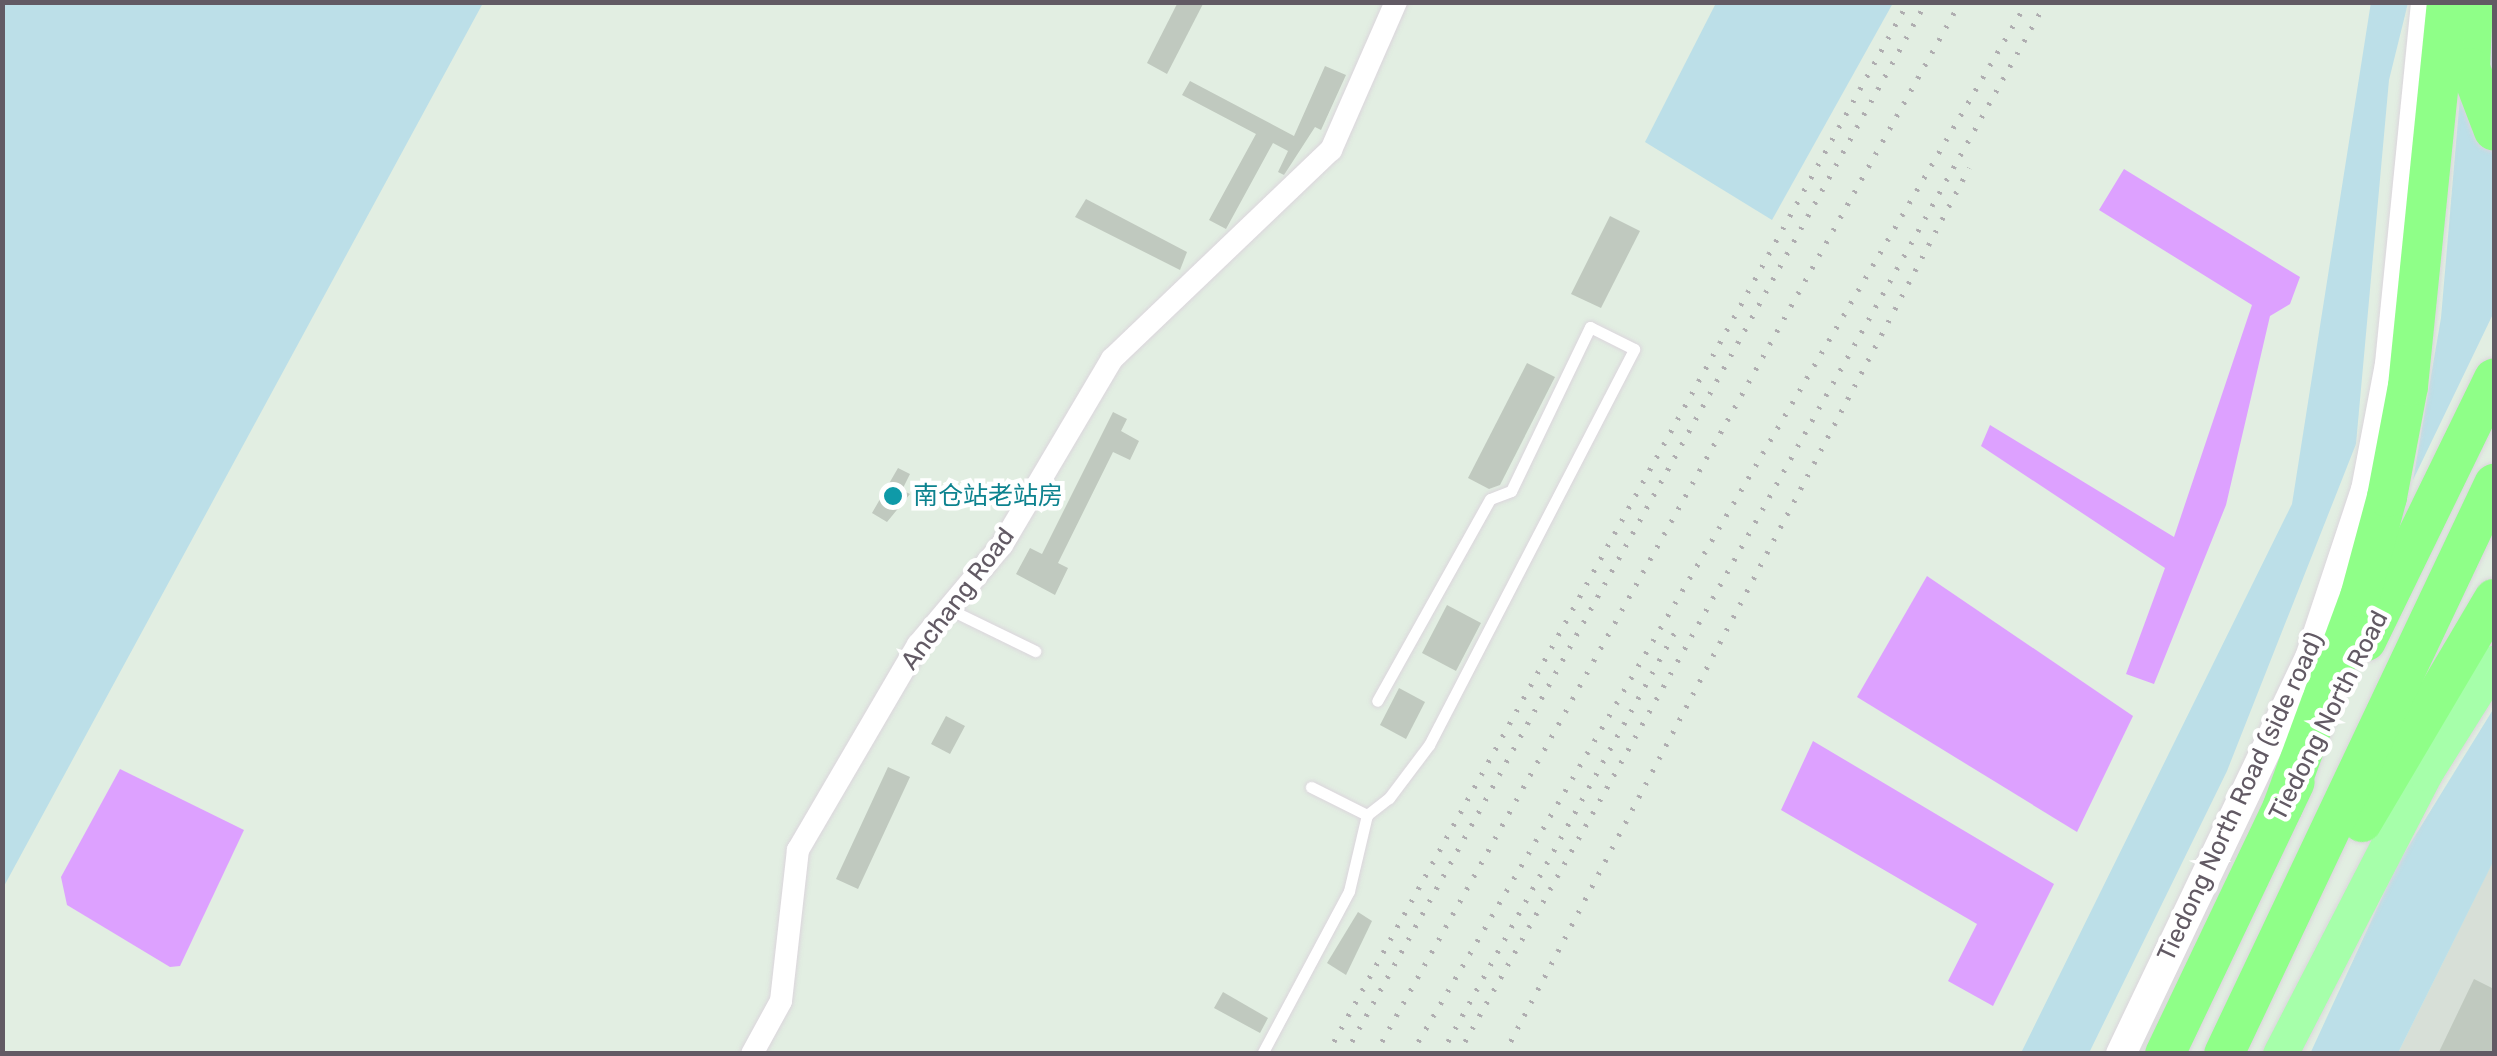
<!DOCTYPE html>
<meta charset="utf-8">
<style>
body{margin:0}
#map{position:relative;width:2497px;height:1056px;overflow:hidden;background:#e2eee2;font-family:Rubik,"Noto Sans SC",sans-serif}
div>[style]{position:absolute}
.industrial>*{inset:0;background:#d7dfd7}
.green>*{inset:0;background:#bcdfe8}
.water>*{inset:0;background:#dda1ff}
.building>*{inset:0;background:#c0c9bf}
.roads{filter:drop-shadow(0 0 2px #dbd5dc) drop-shadow(0 0 2px #dbd5dc)}
.lane>*{height:11px;margin:-5.5px;padding:0 5.5px;transform-origin:5.5px;border-radius:5.5px;background:#fff}
.street>*{height:22px;margin:-11px;padding:0 11px;transform-origin:11px;border-radius:11px;background:#fff}
.secondary>*{height:30px;margin:-15px;padding:0 15px;transform-origin:15px;border-radius:15px;background:#fff}
.primary>*{height:35px;margin:-17.5px;padding:0 17.5px;transform-origin:17.5px;border-radius:17.5px;background:#a6ffaa}
.highway>*{height:40px;margin:-20px;padding:0 20px;transform-origin:20px;border-radius:20px;background:#8fff88}
.rail>*{height:5px;margin-top:-2.5px;transform-origin:0;background:repeating-linear-gradient(90deg,#afadb0 0 2.5px,transparent 0 14.5px)}
.dots>*{width:28px;height:28px;translate:-50% -50%;box-sizing:border-box;border:5px solid #fff;border-radius:50%}
span{translate:-50% -50%;white-space:nowrap;text-align:center;line-height:1.15;-webkit-text-stroke:9px #fff;paint-order:stroke}
.culture-label{font-size:25px;color:#0d838f}
.left{translate:0 -50%;text-align:left}
.street-label{font-size:25px;color:#625a64}
.frame{position:absolute;inset:0;border:5px solid #625a64;pointer-events:none}
</style>
<div id="map">
<div class="industrial">
<i style="clip-path:polygon(2494px 859px,2494px 1053px,2398px 1053px)"></i>
</div>
<div class="green">
<i style="clip-path:polygon(3px 2px,483px 3px,3px 888px,2px 3px)"></i>
<i style="clip-path:polygon(2371px 2px,2408px 3px,2389px 80px,2356px 444px,2227px 771px,2089px 1053px,2021px 1053px,2292px 504px)"></i>
<i style="clip-path:polygon(1716px 3px,1893px 3px,1772px 220px,1645px 142px)"></i>
<i style="clip-path:polygon(2468px 3px,2494px 3px,2494px 312px,2413px 480px,2441px 318px)"></i>
<i style="clip-path:polygon(2494px 708px,2494px 860px,2398px 1053px,2310px 1054px,2397px 865px)"></i>
</div>
<div class="water">
<i style="clip-path:polygon(2124px 169px,2300px 277px,2290px 304px,2270px 316px,2226px 505px,2154px 684px,2126px 674px,2165px 568px,1981px 446px,1990px 425px,2174px 537px,2252px 305px,2099px 210px)"></i>
<i style="clip-path:polygon(1927px 576px,2133px 716px,2077px 832px,1857px 697px)"></i>
<i style="clip-path:polygon(1813px 741px,2054px 884px,1993px 1006px,1948px 981px,1977px 924px,1781px 810px)"></i>
<i style="clip-path:polygon(120px 769px,244px 830px,180px 966px,170px 967px,67px 905px,61px 877px)"></i>
</div>
<div class="building">
<i style="clip-path:polygon(1178px 2px,1204px 2px,1167px 74px,1147px 63px)"></i>
<i style="clip-path:polygon(1325px 66px,1346px 75px,1321px 130px,1315px 127px,1284px 175px,1278px 172px,1288px 151px,1273px 143px,1226px 229px,1209px 220px,1256px 134px,1182px 95px,1190px 81px,1294px 136px)"></i>
<i style="clip-path:polygon(1086px 199px,1187px 252px,1180px 270px,1075px 217px)"></i>
<i style="clip-path:polygon(1610px 216px,1640px 231px,1601px 308px,1571px 294px)"></i>
<i style="clip-path:polygon(1527px 363px,1555px 377px,1500px 485px,1489px 489px,1468px 478px)"></i>
<i style="clip-path:polygon(1113px 412px,1127px 419px,1121px 431px,1139px 441px,1130px 460px,1113px 452px,1058px 563px,1068px 568px,1055px 595px,1016px 574px,1030px 548px,1042px 554px)"></i>
<i style="clip-path:polygon(898px 468px,910px 474px,902px 490px,910px 494px,887px 522px,872px 513px)"></i>
<i style="clip-path:polygon(1447px 605px,1481px 623px,1456px 671px,1422px 653px)"></i>
<i style="clip-path:polygon(1399px 688px,1425px 702px,1406px 739px,1380px 725px)"></i>
<i style="clip-path:polygon(946px 716px,965px 726px,950px 754px,931px 744px)"></i>
<i style="clip-path:polygon(888px 767px,910px 777px,858px 889px,836px 879px)"></i>
<i style="clip-path:polygon(1358px 912px,1372px 921px,1346px 975px,1327px 963px)"></i>
<i style="clip-path:polygon(2474px 979px,2494px 989px,2494px 1054px,2438px 1054px)"></i>
<i style="clip-path:polygon(1223px 992px,1268px 1018px,1260px 1033px,1214px 1008px)"></i>
</div>
<div class="roads">
<div class="lane">
<i style="left:949px;top:609px;width:96px;rotate:26deg"></i>
<i style="left:1311px;top:787px;width:63px;rotate:26.6deg"></i>
<i style="left:1262px;top:1054px;width:185px;rotate:-61.9deg"></i>
<i style="left:1349px;top:891px;width:78px;rotate:-76.7deg"></i>
<i style="left:1367px;top:815px;width:28px;rotate:-38deg"></i>
<i style="left:1389px;top:798px;width:66px;rotate:-53deg"></i>
<i style="left:1429px;top:745px;width:446px;rotate:-62.6deg"></i>
<i style="left:1634px;top:349px;width:49px;rotate:-153.4deg"></i>
<i style="left:1590px;top:327px;width:182px;rotate:115.7deg"></i>
<i style="left:1511px;top:491px;width:22px;rotate:159deg"></i>
<i style="left:1490px;top:499px;width:231px;rotate:119.2deg"></i>
</div>
<div class="street">
<i style="left:752px;top:1054px;width:60px;rotate:-61.3deg"></i>
<i style="left:781px;top:1001px;width:152px;rotate:-83.6deg"></i>
<i style="left:798px;top:850px;width:238px;rotate:-59.7deg"></i>
<i style="left:918px;top:645px;width:131px;rotate:-50deg"></i>
<i style="left:1002px;top:545px;width:216px;rotate:-59.4deg"></i>
<i style="left:1112px;top:359px;width:303px;rotate:-43.7deg"></i>
<i style="left:1331px;top:150px;width:162px;rotate:-66.3deg"></i>
</div>
<div class="secondary">
<i style="left:2121px;top:1054px;width:439px;rotate:-64.5deg"></i>
<i style="left:2310px;top:658px;width:177px;rotate:-71.6deg"></i>
<i style="left:2366px;top:490px;width:128px;rotate:-79.2deg"></i>
<i style="left:2390px;top:364px;width:364px;rotate:-84.3deg"></i>
</div>
<div class="primary">
<i style="left:2280px;top:1054px;width:316px;rotate:-62.7deg"></i>
<i style="left:2425px;top:773px;width:130px;rotate:-57.9deg"></i>
</div>
<div class="highway">
<i style="left:2473px;top:2px;width:66px;rotate:92.6deg"></i>
<i style="left:2470px;top:68px;width:67px;rotate:69.1deg"></i>
<i style="left:2366px;top:641px;width:292px;rotate:-64deg"></i>
<i style="left:2283px;top:806px;width:223px;rotate:-69.8deg"></i>
<i style="left:2360px;top:597px;width:104px;rotate:-74.9deg"></i>
<i style="left:2387px;top:497px;width:113px;rotate:-79.3deg"></i>
<i style="left:2408px;top:386px;width:386px;rotate:-84.2deg"></i>
<i style="left:2362px;top:822px;width:259px;rotate:-59.4deg"></i>
<i style="left:2165px;top:1054px;width:301px;rotate:-64.5deg"></i>
<i style="left:2224px;top:1054px;width:631px;rotate:-64.65deg"></i>
</div>
</div>
<div class="rail">
<i style="left:1327px;top:1054px;width:1202px;rotate:-61.09deg"></i>
<i style="left:1345px;top:1054px;width:1202px;rotate:-61.09deg"></i>
<i style="left:1375px;top:1054px;width:1204px;rotate:-60.92deg"></i>
<i style="left:1411px;top:1054px;width:1219px;rotate:-59.65deg"></i>
<i style="left:1441px;top:1054px;width:485px;rotate:-61deg"></i>
<i style="left:1458px;top:1054px;width:1205px;rotate:-60.8deg"></i>
<i style="left:1504px;top:1054px;width:1001px;rotate:-62.31deg"></i>
</div>
<div class="dots">
<i style="left:893px;top:496px;background:#0f9aa8"></i>
</div>
<div class="culture-label">
<span class="left" style="left:913px;top:496px">南仓站老站房</span>
</div>
<div class="street-label">
<span style="left:958px;top:599px;rotate:-53deg">Anchang Road</span>
<span style="left:2329px;top:716px;rotate:-63deg">Tiedong North Road</span>
<span style="left:2241px;top:797px;rotate:-65deg">Tiedong North Road (side road)</span>
</div>
<div class="frame"></div>
</div>
